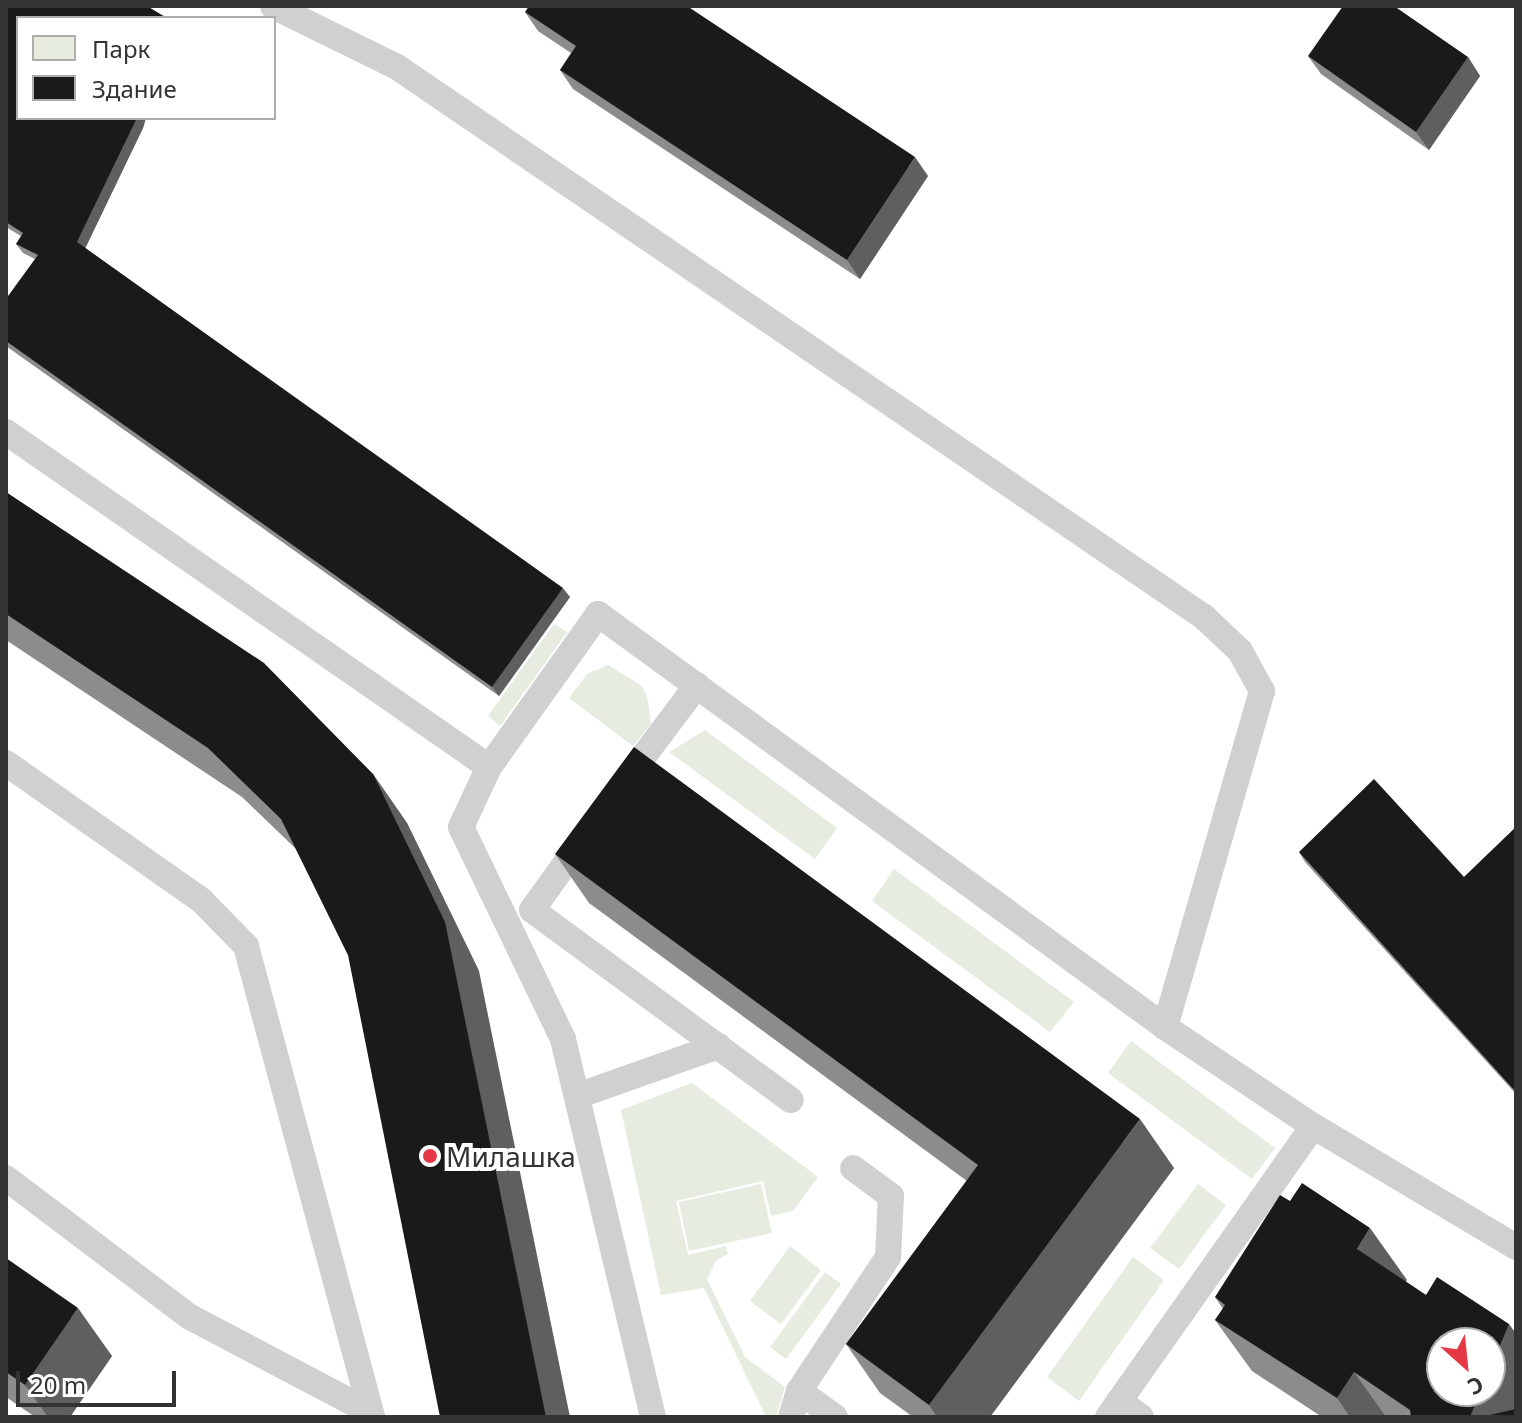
<!DOCTYPE html>
<meta charset="utf-8">
<style>
body{margin:0}
#map{position:relative;width:1522px;height:1423px;overflow:hidden;background:#fff;font-family:"Noto Sans",sans-serif}
div>[style]{position:absolute}
.green>*{inset:0;background:#e6ecdf}
.lane>*{height:26px;margin:-13px;padding:0 13px;transform-origin:13px;border-radius:13px;background:#d0d0d0}
.wall>*{inset:0;background:#8c8c8c}
.shaded-wall>*{inset:0;background:#5f5f5f}
.building>*{inset:0;background:#1a1a1a}
.dots>*{width:22px;height:22px;translate:-50% -50%;box-sizing:border-box;border:4px solid #fff;border-radius:50%}
span{translate:-50% -50%;white-space:nowrap;text-align:center;line-height:1.15;-webkit-text-stroke:8px #fff;paint-order:stroke}
.poi-label{font-size:28px;color:#333}
.left{translate:0 -50%;text-align:left}
.frame{position:absolute;inset:0;border:8px solid #333;pointer-events:none}
.legend{position:absolute;left:16px;top:16px;width:260px;height:104px;box-sizing:border-box;background:#fff;border:2px solid #adadad;margin:0;padding:10px 14px;list-style:none;font-size:24px;color:#333}
.legend li{display:flex;align-items:center;gap:16px;height:40px}
.legend b{width:40px;border:2px solid #adadad}
.north{position:absolute;left:1426px;top:1327px;width:80px;height:80px;box-sizing:border-box;background:#fff;border:2px solid #adadad;border-radius:50%;rotate:153deg;font-size:22px;font-weight:700;line-height:32px;text-align:center;color:#333}
.north::after{content:'';display:block;margin:auto;width:28px;height:36px;background:#e63946;clip-path:polygon(50% 0,100% 100%,50% 72%,0 100%)}
.scale{position:absolute;left:16px;top:1371px;width:160px;height:36px;box-sizing:border-box;border:4px solid #333;border-top:0;padding-left:10px;font-size:24px;line-height:28px;white-space:nowrap;color:#333;-webkit-text-stroke:6px #fff;paint-order:stroke}
</style>
<div id="map">
<div class="green">
<i style="clip-path:polygon(554px 624px,567px 632px,500px 726px,488px 716px)"></i>
<i style="clip-path:polygon(608px 665px,642px 686px,647px 696px,651px 724px,633px 746px,569px 698px,587px 674px)"></i>
<i style="clip-path:polygon(705px 730px,837px 828px,815px 859px,669px 752px)"></i>
<i style="clip-path:polygon(894px 869px,1074px 1002px,1050px 1032px,872px 901px)"></i>
<i style="clip-path:polygon(1131px 1041px,1275px 1148px,1252px 1179px,1108px 1073px)"></i>
<i style="clip-path:polygon(692px 1083px,818px 1177px,793px 1211px,771px 1216px,763px 1181px,676px 1201px,688px 1255px,726px 1246px,728px 1254px,716px 1261px,707px 1279px,745px 1357px,785px 1387px,776px 1417px,766px 1417px,704px 1288px,661px 1295px,621px 1110px)"></i>
<i style="clip-path:polygon(761px 1184px,772px 1233px,689px 1251px,679px 1202px)"></i>
<i style="clip-path:polygon(1198px 1184px,1226px 1205px,1179px 1269px,1150px 1248px)"></i>
<i style="clip-path:polygon(790px 1246px,821px 1270px,781px 1324px,750px 1301px)"></i>
<i style="clip-path:polygon(1133px 1257px,1164px 1280px,1079px 1401px,1047px 1377px)"></i>
<i style="clip-path:polygon(825px 1272px,841px 1284px,786px 1359px,770px 1347px)"></i>
</div>
<div class="lane">
<i style="left:273px;top:6px;width:138px;rotate:26.2deg"></i>
<i style="left:397px;top:67px;width:977px;rotate:34.28deg"></i>
<i style="left:1204px;top:617px;width:50px;rotate:43.4deg"></i>
<i style="left:1240px;top:651px;width:46px;rotate:61.2deg"></i>
<i style="left:1262px;top:691px;width:350px;rotate:106.1deg"></i>
<i style="left:6px;top:432px;width:588px;rotate:34.74deg"></i>
<i style="left:6px;top:763px;width:240px;rotate:35.1deg"></i>
<i style="left:202px;top:901px;width:63px;rotate:45.6deg"></i>
<i style="left:246px;top:946px;width:488px;rotate:75deg"></i>
<i style="left:625px;top:781px;width:120px;rotate:-53.1deg"></i>
<i style="left:583px;top:839px;width:87px;rotate:125.7deg"></i>
<i style="left:532px;top:910px;width:321px;rotate:36.3deg"></i>
<i style="left:577px;top:1096px;width:150px;rotate:-19.5deg"></i>
<i style="left:6px;top:1178px;width:231px;rotate:37.1deg"></i>
<i style="left:190px;top:1317px;width:204px;rotate:27.8deg"></i>
<i style="left:1119px;top:1401px;width:27px;rotate:36deg"></i>
<i style="left:653px;top:1417px;width:389px;rotate:-103.4deg"></i>
<i style="left:563px;top:1039px;width:235px;rotate:-115.7deg"></i>
<i style="left:461px;top:827px;width:66px;rotate:-65deg"></i>
<i style="left:489px;top:767px;width:188px;rotate:-54.5deg"></i>
<i style="left:598px;top:614px;width:701px;rotate:36.07deg"></i>
<i style="left:1165px;top:1027px;width:178px;rotate:33.8deg"></i>
<i style="left:1313px;top:1126px;width:236px;rotate:30.8deg"></i>
<i style="left:791px;top:1417px;width:27px;rotate:-73deg"></i>
<i style="left:835px;top:1417px;width:44px;rotate:-144.2deg"></i>
<i style="left:799px;top:1391px;width:161px;rotate:-56.4deg"></i>
<i style="left:888px;top:1257px;width:61px;rotate:-87.2deg"></i>
<i style="left:891px;top:1196px;width:47px;rotate:-143.6deg"></i>
<i style="left:1108px;top:1417px;width:356px;rotate:-54.8deg"></i>
</div>
<div class="wall">
<i style="clip-path:polygon(6px 6px,18px 118px,146px 118px,143px 128px,85px 248px,570px 597px,499px 696px,6px 346px,6px 299px,35px 259px,23px 253px,16px 244px,21px 236px,6px 227px)"></i>
<i style="clip-path:polygon(525px 12px,928px 176px,860px 279px,573px 89px,560px 70px,571px 53px,538px 31px)"></i>
<i style="clip-path:polygon(1308px 56px,1468px 57px,1480px 76px,1429px 150px,1321px 74px)"></i>
<i style="clip-path:polygon(6px 492px,373px 774px,407px 823px,479px 971px,348px 955px,296px 849px,242px 797px,6px 640px)"></i>
<i style="clip-path:polygon(1516px 827px,1516px 1094px,1305px 862px,1299px 852px,1464px 877px)"></i>
<i style="clip-path:polygon(555px 854px,1174px 1168px,990px 1417px,913px 1417px,880px 1393px,846px 1344px,967px 1181px,589px 903px)"></i>
<i style="clip-path:polygon(6px 1258px,112px 1356px,70px 1417px,35px 1417px,6px 1397px)"></i>
<i style="clip-path:polygon(1407px 1280px,1405px 1281px,1426px 1295px,1509px 1324px,1516px 1334px,1516px 1417px,1322px 1417px,1252px 1371px,1215px 1320px,1223px 1309px,1215px 1297px)"></i>
</div>
<div class="shaded-wall">
<i style="clip-path:polygon(1468px 57px,1480px 76px,1429px 150px,1416px 132px)"></i>
<i style="clip-path:polygon(137px 118px,146px 118px,143px 128px,84px 251px,77px 242px)"></i>
<i style="clip-path:polygon(915px 157px,928px 176px,860px 279px,847px 260px)"></i>
<i style="clip-path:polygon(563px 588px,570px 597px,499px 696px,492px 687px)"></i>
<i style="clip-path:polygon(373px 774px,407px 823px,479px 971px,570px 1417px,546px 1417px)"></i>
<i style="clip-path:polygon(1140px 1119px,1174px 1168px,990px 1417px,937px 1417px,929px 1405px)"></i>
<i style="clip-path:polygon(1370px 1228px,1407px 1280px,1393px 1301px,1357px 1249px)"></i>
<i style="clip-path:polygon(78px 1308px,112px 1356px,70px 1417px,48px 1417px,25px 1385px)"></i>
<i style="clip-path:polygon(1509px 1324px,1516px 1334px,1516px 1417px,1470px 1417px,1481px 1391px,1490px 1391px,1490px 1370px)"></i>
<i style="clip-path:polygon(1354px 1372px,1386px 1417px,1350px 1417px,1337px 1398px)"></i>
</div>
<div class="building">
<i style="clip-path:polygon(6px 6px,147px 6px,167px 18px,18px 18px,18px 118px,137px 118px,77px 242px,563px 588px,492px 687px,6px 341px,6px 299px,38px 255px,16px 244px,23px 233px,6px 222px)"></i>
<i style="clip-path:polygon(529px 6px,687px 6px,915px 157px,847px 260px,560px 70px,576px 46px,525px 12px)"></i>
<i style="clip-path:polygon(1343px 6px,1394px 6px,1468px 57px,1416px 132px,1308px 56px)"></i>
<i style="clip-path:polygon(6px 492px,264px 663px,373px 774px,445px 922px,546px 1417px,440px 1417px,348px 955px,281px 819px,208px 748px,6px 614px)"></i>
<i style="clip-path:polygon(634px 747px,1140px 1119px,929px 1405px,846px 1344px,978px 1165px,555px 854px)"></i>
<i style="clip-path:polygon(1374px 779px,1464px 877px,1516px 827px,1516px 1092px,1299px 852px)"></i>
<i style="clip-path:polygon(1302px 1183px,1370px 1228px,1357px 1249px,1426px 1295px,1437px 1277px,1509px 1324px,1490px 1370px,1490px 1343px,1442px 1343px,1442px 1391px,1481px 1391px,1470px 1417px,1411px 1417px,1410px 1410px,1354px 1372px,1337px 1398px,1215px 1320px,1225px 1305px,1215px 1297px,1280px 1195px,1290px 1201px)"></i>
<i style="clip-path:polygon(6px 1258px,78px 1308px,25px 1385px,6px 1372px)"></i>
<i style="clip-path:polygon(1516px 1409px,1516px 1417px,1481px 1417px)"></i>
</div>
<div class="dots">
<i style="left:430px;top:1156px;background:#e63946"></i>
</div>
<div class="poi-label">
<span class="left" style="left:446px;top:1156px">Милашка</span>
</div>
<div class="frame"></div>
<ul class="legend">
<li><b style="height:22px;background:#e6ecdf"></b>Парк</li>
<li><b style="height:22px;background:#1a1a1a"></b>Здание</li>
</ul>
<div class="north">С</div>
<div class="scale">20 m</div>
</div>
